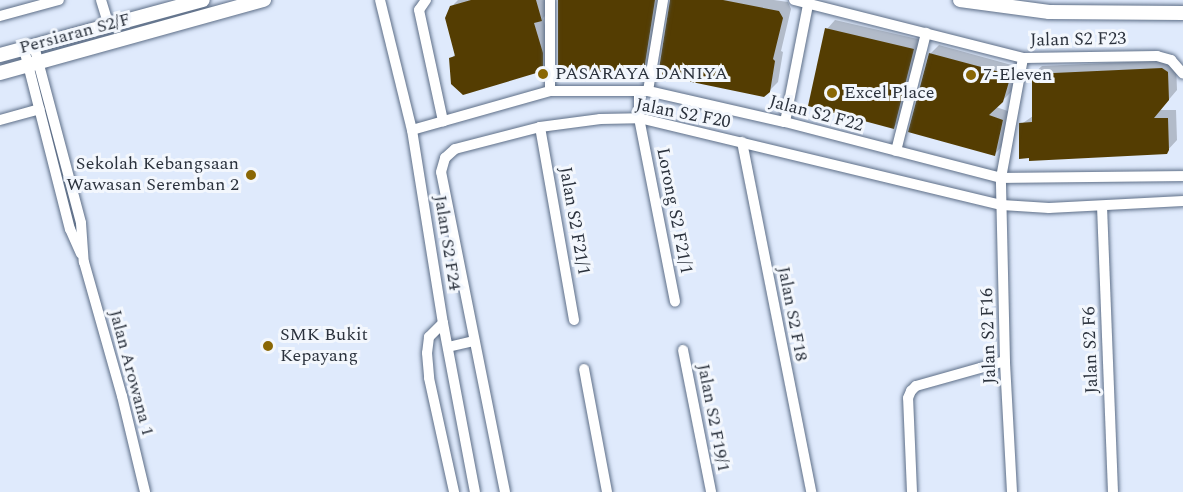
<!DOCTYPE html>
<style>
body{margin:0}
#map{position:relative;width:1183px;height:492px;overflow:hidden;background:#dfeafc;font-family:Spectral,serif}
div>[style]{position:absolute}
.shadow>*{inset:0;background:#0003}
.building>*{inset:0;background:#543d02}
.roads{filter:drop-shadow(0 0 2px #5d6e87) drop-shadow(0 0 2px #5d6e87)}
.minor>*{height:10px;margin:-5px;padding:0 5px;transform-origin:5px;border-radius:5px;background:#fff}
.major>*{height:14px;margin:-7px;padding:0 7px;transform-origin:7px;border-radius:7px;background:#fff}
.dots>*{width:16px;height:16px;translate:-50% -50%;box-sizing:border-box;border:3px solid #f3f7fd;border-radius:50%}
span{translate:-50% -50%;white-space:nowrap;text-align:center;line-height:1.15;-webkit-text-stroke:6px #f3f7fd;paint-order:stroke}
.street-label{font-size:18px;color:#2b323d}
.poi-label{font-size:18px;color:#2b323d}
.left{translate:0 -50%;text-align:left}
.right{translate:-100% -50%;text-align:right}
</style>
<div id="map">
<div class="shadow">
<i style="clip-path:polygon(458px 0,547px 0,550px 11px,543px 18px,550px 44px,550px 61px,542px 69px,451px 59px,456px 53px,451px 7px)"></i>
<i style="clip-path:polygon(559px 0,661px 0,652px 60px,643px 69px)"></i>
<i style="clip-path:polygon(671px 0,774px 0,788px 2px,791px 9px,781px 51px,783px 52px,778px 82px,769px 91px)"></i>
<i style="clip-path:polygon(835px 20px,922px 40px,902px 118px,894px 127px,827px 29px)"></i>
<i style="clip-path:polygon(939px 45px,1019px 67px,1011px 92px,996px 107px,1011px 112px,1003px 145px,995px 154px,930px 54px)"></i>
<i style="clip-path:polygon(1171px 60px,1176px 63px,1177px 90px,1160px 110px,1176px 110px,1177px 140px,1166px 152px,1030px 156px,1020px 125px,1033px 116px,1033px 74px,1042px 66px)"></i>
</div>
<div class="building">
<i style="clip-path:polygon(471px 0,536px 0,542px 21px,534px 23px,543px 53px,543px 71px,463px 95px,451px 84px,449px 58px,455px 56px,445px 18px,450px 6px)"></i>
<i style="clip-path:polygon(558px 0,655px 0,644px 70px,558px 73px)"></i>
<i style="clip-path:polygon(670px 0,723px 0,779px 11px,783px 18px,773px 59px,775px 61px,770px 92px,764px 97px,658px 75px)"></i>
<i style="clip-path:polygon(825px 28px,914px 49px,894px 129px,808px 106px)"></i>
<i style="clip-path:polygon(929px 53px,1011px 75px,1003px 102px,989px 115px,1003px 120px,995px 156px,908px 132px)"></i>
<i style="clip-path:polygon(1162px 68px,1168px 72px,1169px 100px,1154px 118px,1168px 118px,1169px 150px,1167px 154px,1029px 161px,1029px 158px,1019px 159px,1019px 123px,1032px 122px,1032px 74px)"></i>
</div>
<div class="roads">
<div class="minor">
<i style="left:101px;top:0;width:27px;rotate:73deg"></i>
<i style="left:380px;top:0;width:134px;rotate:76.2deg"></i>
<i style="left:412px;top:130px;width:195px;rotate:80.9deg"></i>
<i style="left:443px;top:323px;width:172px;rotate:79.3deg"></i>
<i style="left:426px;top:0;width:12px;rotate:125deg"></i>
<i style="left:419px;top:10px;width:114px;rotate:77.8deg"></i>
<i style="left:794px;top:0;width:236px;rotate:14.2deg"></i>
<i style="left:1023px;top:58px;width:134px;rotate:-0.9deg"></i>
<i style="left:1157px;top:56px;width:15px;rotate:16deg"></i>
<i style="left:1171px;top:60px;width:18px;rotate:49deg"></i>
<i style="left:0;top:16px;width:61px;rotate:-15.2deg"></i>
<i style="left:34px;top:46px;width:183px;rotate:75.1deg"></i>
<i style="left:81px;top:223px;width:39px;rotate:86deg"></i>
<i style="left:84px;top:262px;width:139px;rotate:74.2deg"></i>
<i style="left:122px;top:396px;width:99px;rotate:76.5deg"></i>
<i style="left:24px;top:49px;width:186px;rotate:75.7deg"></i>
<i style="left:70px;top:229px;width:27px;rotate:66deg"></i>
<i style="left:550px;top:91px;width:91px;rotate:-90deg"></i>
<i style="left:639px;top:91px;width:27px;rotate:90deg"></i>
<i style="left:639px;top:118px;width:187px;rotate:78.9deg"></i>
<i style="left:648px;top:91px;width:92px;rotate:-80.6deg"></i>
<i style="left:0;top:120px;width:41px;rotate:-15.4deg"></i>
<i style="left:785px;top:122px;width:124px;rotate:-78.9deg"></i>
<i style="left:540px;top:127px;width:196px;rotate:80deg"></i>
<i style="left:412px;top:130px;width:143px;rotate:-15.8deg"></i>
<i style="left:550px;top:91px;width:98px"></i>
<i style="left:648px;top:91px;width:140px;rotate:12.8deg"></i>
<i style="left:785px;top:122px;width:223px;rotate:14.5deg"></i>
<i style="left:1001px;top:178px;width:182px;rotate:-0.6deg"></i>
<i style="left:742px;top:142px;width:357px;rotate:78.8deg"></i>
<i style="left:896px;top:151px;width:122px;rotate:-75.7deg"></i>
<i style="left:1102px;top:206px;width:286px;rotate:87.8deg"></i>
<i style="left:443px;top:323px;width:20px;rotate:135deg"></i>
<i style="left:429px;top:337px;width:16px;rotate:97deg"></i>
<i style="left:427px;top:353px;width:25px;rotate:85deg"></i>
<i style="left:429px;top:378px;width:117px;rotate:77.6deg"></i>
<i style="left:448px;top:347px;width:27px;rotate:-13deg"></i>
<i style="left:683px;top:350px;width:145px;rotate:78.8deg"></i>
<i style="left:584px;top:369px;width:125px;rotate:79.4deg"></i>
<i style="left:505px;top:492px;width:326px;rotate:-101.3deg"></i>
<i style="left:441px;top:172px;width:15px;rotate:-74deg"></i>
<i style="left:445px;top:158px;width:13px;rotate:-42deg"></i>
<i style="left:455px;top:149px;width:88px;rotate:-14.5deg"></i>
<i style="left:540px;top:127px;width:61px;rotate:-7.6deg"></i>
<i style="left:600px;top:119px;width:39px;rotate:-1deg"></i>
<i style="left:639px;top:118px;width:373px;rotate:13.5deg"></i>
<i style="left:1002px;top:205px;width:47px;rotate:3.7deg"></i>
<i style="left:1049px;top:208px;width:134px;rotate:-3deg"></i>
<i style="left:912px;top:492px;width:94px;rotate:-92.4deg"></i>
<i style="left:908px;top:398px;width:8px;rotate:-67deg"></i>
<i style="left:911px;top:391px;width:7px;rotate:-45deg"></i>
<i style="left:916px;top:386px;width:92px;rotate:-15.7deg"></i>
<i style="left:1012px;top:492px;width:131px;rotate:-93.1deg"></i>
<i style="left:1005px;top:361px;width:183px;rotate:-91.3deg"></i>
<i style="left:1001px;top:178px;width:122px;rotate:-79.6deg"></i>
</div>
<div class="major">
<i style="left:960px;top:0;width:90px;rotate:7.7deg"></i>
<i style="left:1049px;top:12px;width:134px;rotate:0.4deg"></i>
<i style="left:0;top:55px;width:210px;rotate:-15.2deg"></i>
<i style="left:0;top:73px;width:274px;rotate:-15.5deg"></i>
</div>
</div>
<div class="dots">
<i style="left:543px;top:74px;background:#8a6705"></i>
<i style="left:971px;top:75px;background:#8a6705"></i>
<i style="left:832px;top:93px;background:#8a6705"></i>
<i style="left:251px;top:175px;background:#8a6705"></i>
<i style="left:268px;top:346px;background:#8a6705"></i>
</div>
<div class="street-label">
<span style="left:75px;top:34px;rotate:-15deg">Persiaran S2/F</span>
<span style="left:1078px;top:40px;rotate:-1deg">Jalan S2 F23</span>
<span style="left:683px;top:114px;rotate:11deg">Jalan S2 F20</span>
<span style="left:816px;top:114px;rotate:15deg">Jalan S2 F22</span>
<span style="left:674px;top:211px;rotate:79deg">Lorong S2 F21/1</span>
<span style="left:574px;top:221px;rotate:80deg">Jalan S2 F21/1</span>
<span style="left:447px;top:243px;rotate:81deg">Jalan S2 F24</span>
<span style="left:792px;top:314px;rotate:79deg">Jalan S2 F18</span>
<span style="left:989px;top:336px;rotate:-92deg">Jalan S2 F16</span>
<span style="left:1091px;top:350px;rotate:-92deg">Jalan S2 F6</span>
<span style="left:131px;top:373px;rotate:75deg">Jalan Arowana 1</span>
<span style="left:713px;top:418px;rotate:79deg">Jalan S2 F19/1</span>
</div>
<div class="poi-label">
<span class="left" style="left:555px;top:74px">PASARAYA DANIYA</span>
<span class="left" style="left:983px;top:75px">7-Eleven</span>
<span class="left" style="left:844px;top:93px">Excel Place</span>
<span class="right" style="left:239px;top:175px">Sekolah Kebangsaan<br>Wawasan Seremban 2</span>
<span class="left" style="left:280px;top:346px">SMK Bukit<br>Kepayang</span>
</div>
</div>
